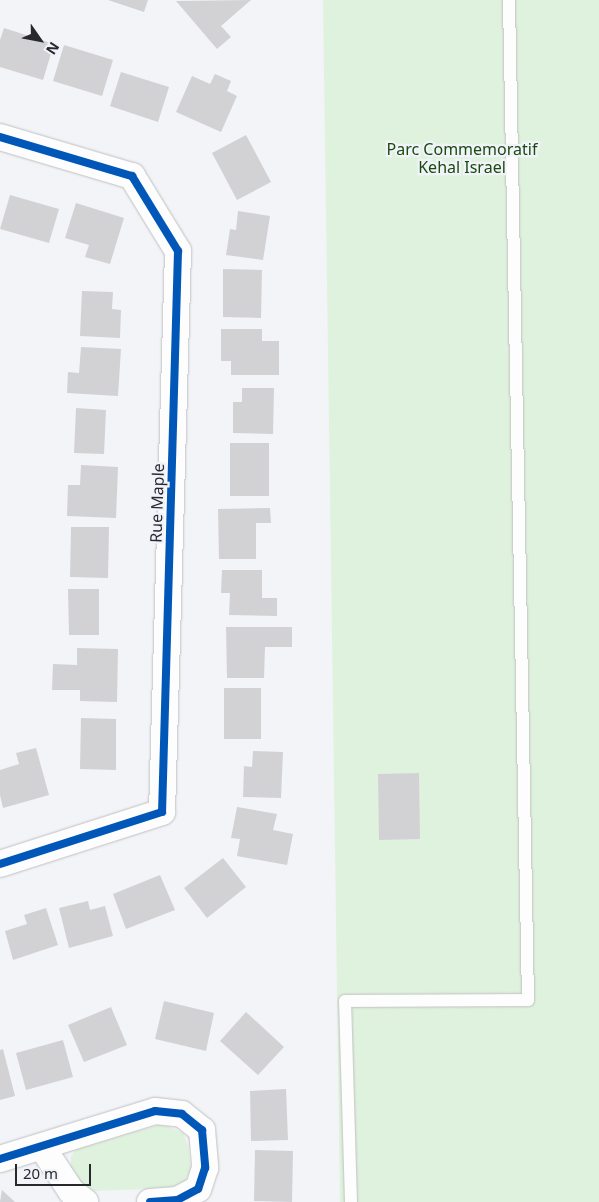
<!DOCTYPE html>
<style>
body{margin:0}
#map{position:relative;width:599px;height:1202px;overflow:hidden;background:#f3f4f8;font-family:"Noto Sans",sans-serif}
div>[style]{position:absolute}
.green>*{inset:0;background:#dff2dd}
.building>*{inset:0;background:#d2d2d5}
.roads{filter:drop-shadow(0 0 1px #c0c0c3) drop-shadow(0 0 1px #c0c0c3)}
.lane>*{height:12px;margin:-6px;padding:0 6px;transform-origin:6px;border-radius:6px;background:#fdfdfe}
.street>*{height:26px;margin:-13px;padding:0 13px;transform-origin:13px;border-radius:13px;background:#fdfdfe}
.cycleway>*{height:8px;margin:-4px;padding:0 4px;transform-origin:4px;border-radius:4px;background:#0057b8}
span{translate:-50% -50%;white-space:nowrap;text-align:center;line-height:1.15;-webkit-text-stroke:4.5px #f1f3fa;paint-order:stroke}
.park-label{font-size:16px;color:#1b4b0c}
.street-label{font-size:16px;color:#28292c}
.north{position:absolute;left:15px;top:15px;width:50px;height:50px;-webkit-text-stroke:4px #f1f3fa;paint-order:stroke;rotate:123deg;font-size:14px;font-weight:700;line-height:20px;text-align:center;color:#28292c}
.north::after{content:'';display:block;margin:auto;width:18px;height:22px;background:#28292c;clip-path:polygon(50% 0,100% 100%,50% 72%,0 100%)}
.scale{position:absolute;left:15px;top:1164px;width:76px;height:22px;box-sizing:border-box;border:2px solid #28292c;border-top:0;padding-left:6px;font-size:15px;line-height:18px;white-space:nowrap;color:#28292c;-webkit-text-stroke:4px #f1f3fa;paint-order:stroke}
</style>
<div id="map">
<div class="green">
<i style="clip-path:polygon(323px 0,599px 0,599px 1202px,340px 1202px)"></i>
<i style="clip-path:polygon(162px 1124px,183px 1133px,188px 1146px,191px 1169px,184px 1182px,173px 1188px,94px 1191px,84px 1187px,71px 1169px,71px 1157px,77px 1148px)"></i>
</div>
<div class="building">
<i style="clip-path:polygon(108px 0,148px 0,144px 12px)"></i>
<i style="clip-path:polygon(251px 0,221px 26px,231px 37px,217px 49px,176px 1px)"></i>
<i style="clip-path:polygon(4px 28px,54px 44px,43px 80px,0 67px,0 40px)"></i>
<i style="clip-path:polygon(64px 45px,113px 60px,102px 96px,53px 81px)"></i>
<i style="clip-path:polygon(121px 72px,169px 87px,158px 122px,110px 106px)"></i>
<i style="clip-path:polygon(215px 74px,231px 81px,227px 91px,237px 96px,221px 132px,176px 112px,192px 76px,210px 84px)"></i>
<i style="clip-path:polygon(246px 135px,271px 182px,237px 200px,212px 153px)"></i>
<i style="clip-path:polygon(10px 195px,59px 209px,49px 243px,0 229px)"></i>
<i style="clip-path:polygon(76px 203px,124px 218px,110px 264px,85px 257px,89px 245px,65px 238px)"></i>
<i style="clip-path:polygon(238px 211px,270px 216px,263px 260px,226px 255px,230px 229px,236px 230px)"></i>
<i style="clip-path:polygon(223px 269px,262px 270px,261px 318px,223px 317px)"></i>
<i style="clip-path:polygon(82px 291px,113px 292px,112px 309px,121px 310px,120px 338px,80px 336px)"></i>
<i style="clip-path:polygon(221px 329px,262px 329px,262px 341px,279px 341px,279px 375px,231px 375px,231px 361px,221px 361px)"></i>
<i style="clip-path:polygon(81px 347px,121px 349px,118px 396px,67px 393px,68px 372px,79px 373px)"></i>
<i style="clip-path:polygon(242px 388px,274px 388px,273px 434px,233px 433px,233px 402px,242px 402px)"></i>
<i style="clip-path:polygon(76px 408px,106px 410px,104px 454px,74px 453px)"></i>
<i style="clip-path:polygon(230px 443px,269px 443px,269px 496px,230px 496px)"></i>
<i style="clip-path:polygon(81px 465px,118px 467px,116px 518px,67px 516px,68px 485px,80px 485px)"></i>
<i style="clip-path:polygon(270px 508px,271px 523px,256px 523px,256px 559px,219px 559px,218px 509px)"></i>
<i style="clip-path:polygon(71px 527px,109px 527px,108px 578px,70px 577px)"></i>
<i style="clip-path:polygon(222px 570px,262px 570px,262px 598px,277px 598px,277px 616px,229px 615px,230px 593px,221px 593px)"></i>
<i style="clip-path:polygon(68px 589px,99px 589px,99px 635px,69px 635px)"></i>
<i style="clip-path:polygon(226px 627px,292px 627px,292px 647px,265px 647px,264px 678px,227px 678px)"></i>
<i style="clip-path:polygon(77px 648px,118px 649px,117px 702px,80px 701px,80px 690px,52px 690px,53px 664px,77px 665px)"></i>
<i style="clip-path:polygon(224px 688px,261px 688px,261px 739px,224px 739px)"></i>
<i style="clip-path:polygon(81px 718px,116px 719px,116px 770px,80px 769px)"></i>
<i style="clip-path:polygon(36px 748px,49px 795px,3px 808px,0 795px,0 770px,19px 764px,16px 753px)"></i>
<i style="clip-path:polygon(253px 751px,283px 752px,281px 798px,243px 797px,244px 766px,252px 767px)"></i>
<i style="clip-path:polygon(419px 773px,420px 839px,379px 840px,378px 774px)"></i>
<i style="clip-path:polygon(237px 807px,277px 814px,273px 830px,293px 834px,287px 865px,237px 856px,240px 839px,231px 838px)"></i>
<i style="clip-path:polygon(223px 858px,246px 887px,207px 918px,184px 888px)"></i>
<i style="clip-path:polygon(160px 875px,175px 910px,126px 929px,113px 894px)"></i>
<i style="clip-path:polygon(88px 901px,90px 910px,105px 906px,113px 936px,69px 948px,59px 908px)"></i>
<i style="clip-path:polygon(46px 908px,58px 945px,13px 960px,5px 931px,27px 924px,24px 915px)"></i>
<i style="clip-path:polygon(164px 1001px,214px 1013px,206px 1051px,155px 1039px)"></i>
<i style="clip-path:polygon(111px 1007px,127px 1045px,84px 1062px,68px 1025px)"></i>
<i style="clip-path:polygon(246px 1012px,284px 1047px,258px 1075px,220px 1041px)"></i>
<i style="clip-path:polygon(63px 1040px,73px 1077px,26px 1090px,16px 1053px)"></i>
<i style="clip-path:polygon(3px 1049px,15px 1096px,0 1100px,0 1050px)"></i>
<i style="clip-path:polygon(286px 1089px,288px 1140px,251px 1141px,250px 1091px)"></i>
<i style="clip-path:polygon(255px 1150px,293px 1151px,292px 1202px,254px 1201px)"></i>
<i style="clip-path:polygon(2px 1190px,15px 1202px,0 1202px)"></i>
</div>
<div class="roads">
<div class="lane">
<i style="left:351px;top:1202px;width:201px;rotate:-91.7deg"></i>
<i style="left:345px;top:1001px;width:183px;rotate:-0.3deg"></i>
<i style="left:528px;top:1000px;width:1000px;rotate:-91.09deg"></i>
</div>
<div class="street">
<i style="left:0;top:137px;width:138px;rotate:16.5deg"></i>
<i style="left:132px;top:176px;width:88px;rotate:58.5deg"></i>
<i style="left:178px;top:251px;width:561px;rotate:91.63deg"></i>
<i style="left:162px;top:812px;width:170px;rotate:162.2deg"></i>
<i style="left:42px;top:1147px;width:53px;rotate:56.6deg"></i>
<i style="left:71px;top:1191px;width:18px;rotate:38deg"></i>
<i style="left:0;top:1159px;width:162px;rotate:-17.2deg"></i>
<i style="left:155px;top:1111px;width:27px;rotate:6deg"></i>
<i style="left:182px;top:1114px;width:26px;rotate:39deg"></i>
<i style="left:202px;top:1130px;width:38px;rotate:85deg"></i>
<i style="left:205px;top:1168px;width:22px;rotate:108deg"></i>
<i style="left:198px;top:1189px;width:24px;rotate:152deg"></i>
<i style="left:177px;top:1200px;width:27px;rotate:176deg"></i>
</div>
</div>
<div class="cycleway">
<i style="left:0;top:137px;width:138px;rotate:16.5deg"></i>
<i style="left:132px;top:176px;width:88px;rotate:58.5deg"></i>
<i style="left:178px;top:251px;width:561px;rotate:91.63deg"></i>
<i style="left:162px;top:812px;width:170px;rotate:162.2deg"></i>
<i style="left:0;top:1159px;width:162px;rotate:-17.2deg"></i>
<i style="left:155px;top:1111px;width:27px;rotate:6deg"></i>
<i style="left:182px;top:1114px;width:26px;rotate:39deg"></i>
<i style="left:202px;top:1130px;width:38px;rotate:85deg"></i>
<i style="left:205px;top:1168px;width:22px;rotate:108deg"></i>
<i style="left:198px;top:1189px;width:24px;rotate:152deg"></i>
<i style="left:177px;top:1200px;width:27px;rotate:176deg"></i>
</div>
<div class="park-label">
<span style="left:462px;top:158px">Parc Commemoratif<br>Kehal Israel</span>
</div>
<div class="street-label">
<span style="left:157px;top:503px;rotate:-88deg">Rue Maple</span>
</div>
<div class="north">N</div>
<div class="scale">20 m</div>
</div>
